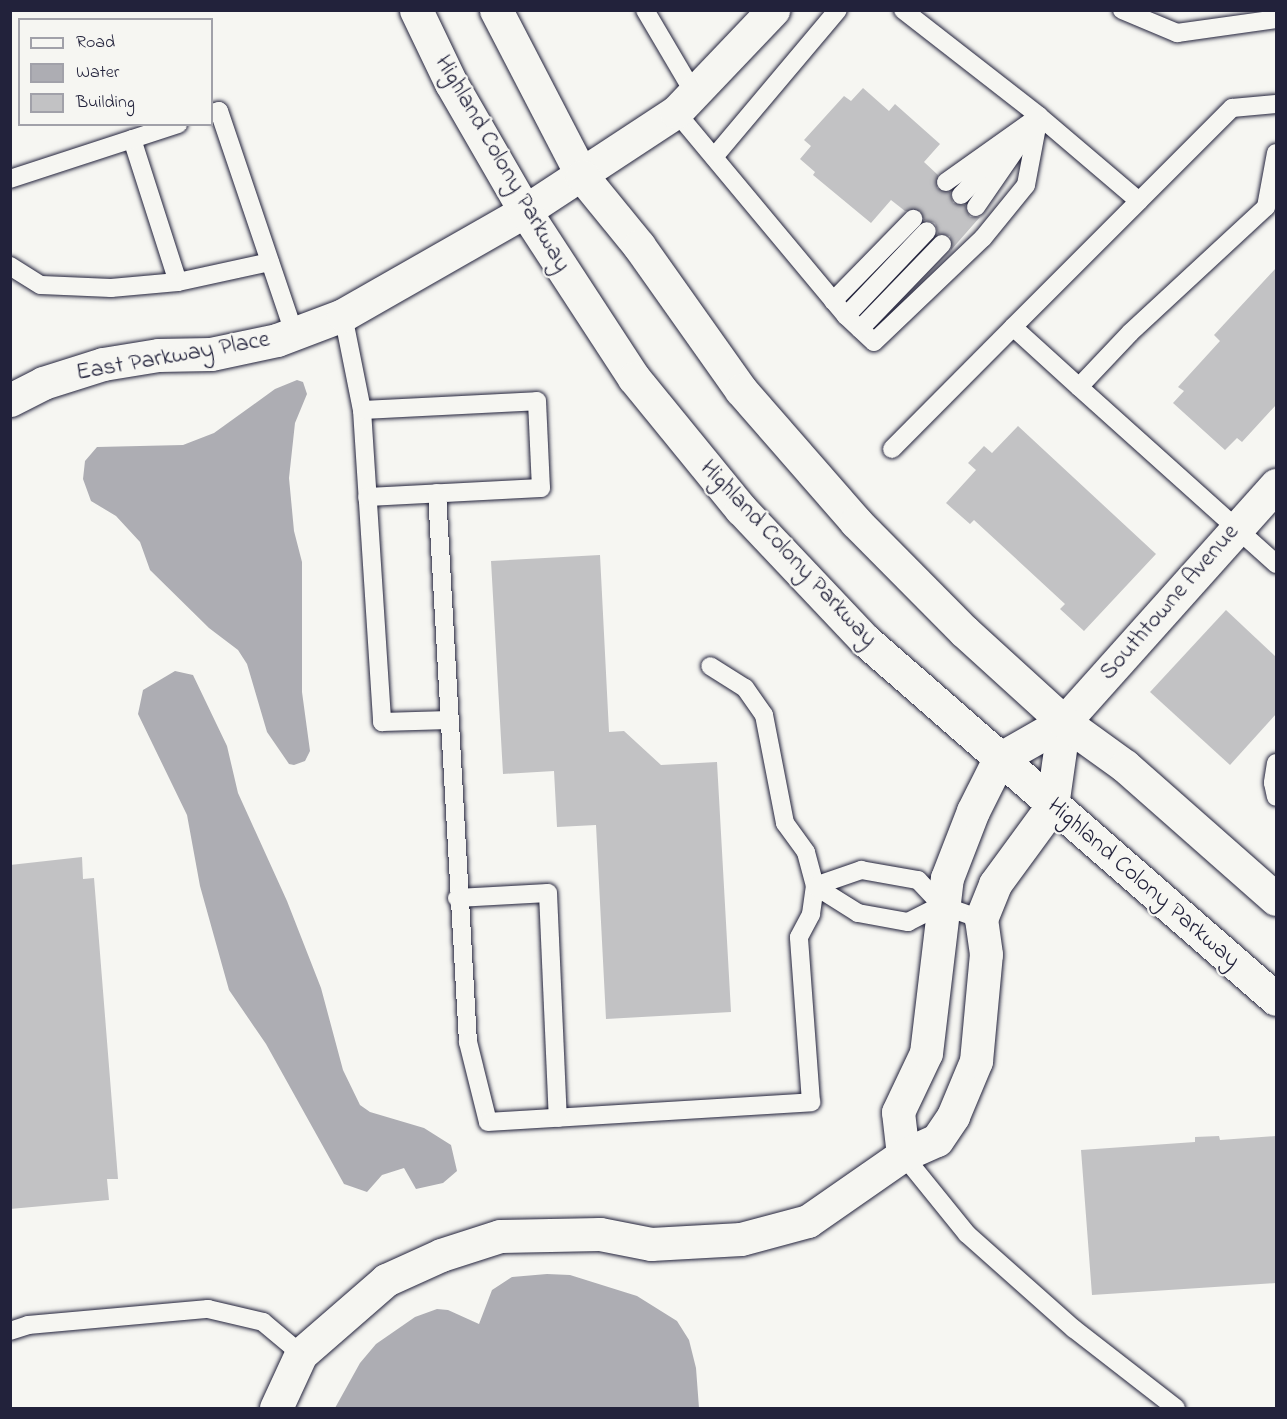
<!DOCTYPE html>
<style>
body{margin:0}
#map{position:relative;width:1287px;height:1419px;overflow:hidden;background:#f6f6f2;font-family:"Indie Flower",sans-serif}
div>[style]{position:absolute}
.water>*{inset:0;background:#adadb3}
.building>*{inset:0;background:#c2c2c4}
.roads{filter:drop-shadow(0 0 2px #22223b) drop-shadow(0 0 2px #22223b)}
.lane>*{height:18px;margin:-9px;padding:0 9px;transform-origin:9px;border-radius:9px;background:#f6f6f2}
.street>*{height:33px;margin:-16.5px;padding:0 16.5px;transform-origin:16.5px;border-radius:16.5px;background:#f6f6f2}
.secondary>*{height:33px;margin:-16.5px;padding:0 16.5px;transform-origin:16.5px;border-radius:16.5px;background:#f6f6f2}
span{translate:-50% -50%;white-space:nowrap;text-align:center;line-height:1.15;-webkit-text-stroke:4.5px #f6f6f2;paint-order:stroke}
.street-label{font-size:24px;color:#22223b}
.frame{position:absolute;inset:0;border:12px solid #22223b;pointer-events:none}
.legend{position:absolute;left:18px;top:18px;width:195px;height:108px;box-sizing:border-box;background:#f6f6f2;border:2px solid #a1a1a9;margin:0;padding:8px 10px;list-style:none;font-size:18px;color:#22223b}
.legend li{display:flex;align-items:center;gap:12px;height:30px}
.legend b{width:30px;border:2px solid #a1a1a9}
</style>
<div id="map">
<div class="water">
<i style="clip-path:polygon(297px 380px,303px 382px,307px 394px,295px 423px,289px 478px,294px 531px,302px 562px,302px 692px,310px 751px,305px 761px,294px 765px,289px 764px,267px 732px,247px 664px,238px 650px,209px 628px,150px 570px,140px 542px,116px 516px,91px 501px,83px 479px,85px 461px,97px 447px,183px 445px,214px 433px,275px 389px)"></i>
<i style="clip-path:polygon(175px 671px,193px 675px,227px 746px,238px 793px,287px 901px,321px 988px,343px 1070px,360px 1105px,370px 1112px,424px 1128px,451px 1145px,457px 1171px,443px 1183px,416px 1189px,404px 1168px,382px 1175px,367px 1192px,344px 1184px,266px 1044px,229px 990px,200px 886px,187px 815px,138px 714px,143px 690px)"></i>
<i style="clip-path:polygon(547px 1274px,570px 1275px,637px 1296px,677px 1321px,689px 1340px,696px 1368px,699px 1408px,335px 1408px,360px 1363px,376px 1344px,415px 1317px,437px 1309px,448px 1310px,479px 1324px,492px 1290px,512px 1277px)"></i>
</div>
<div class="building">
<i style="clip-path:polygon(863px 88px,889px 111px,895px 104px,940px 144px,924px 162px,938px 175px,937px 188px,950px 192px,953px 203px,965px 205px,970px 217px,980px 217px,951px 250px,950px 236px,938px 234px,935px 223px,924px 220px,920px 211px,905px 211px,891px 200px,871px 223px,813px 175px,815px 172px,800px 159px,811px 146px,804px 140px,844px 96px,851px 101px)"></i>
<i style="clip-path:polygon(1276px 268px,1276px 405px,1242px 442px,1237px 438px,1225px 450px,1173px 403px,1184px 391px,1178px 387px,1220px 341px,1214px 335px)"></i>
<i style="clip-path:polygon(1018px 426px,1156px 554px,1084px 631px,1060px 609px,1065px 604px,974px 520px,970px 524px,946px 503px,976px 470px,968px 463px,984px 446px,992px 453px)"></i>
<i style="clip-path:polygon(600px 555px,609px 732px,624px 731px,661px 765px,717px 762px,731px 1012px,606px 1019px,596px 825px,557px 827px,554px 771px,503px 774px,491px 561px)"></i>
<i style="clip-path:polygon(1226px 610px,1276px 657px,1276px 714px,1230px 765px,1150px 692px)"></i>
<i style="clip-path:polygon(82px 857px,83px 879px,94px 878px,118px 1179px,107px 1179px,109px 1200px,10px 1209px,10px 865px)"></i>
<i style="clip-path:polygon(1219px 1136px,1220px 1140px,1276px 1136px,1276px 1283px,1092px 1295px,1081px 1150px,1195px 1142px,1195px 1137px)"></i>
</div>
<div class="roads">
<div class="lane">
<i style="left:645px;top:10px;width:99px;rotate:59.5deg"></i>
<i style="left:903px;top:10px;width:172px;rotate:37.9deg"></i>
<i style="left:1039px;top:116px;width:131px;rotate:40.4deg"></i>
<i style="left:1139px;top:201px;width:132px;rotate:-45deg"></i>
<i style="left:1232px;top:108px;width:44px;rotate:-5.2deg"></i>
<i style="left:1122px;top:10px;width:60px;rotate:22.7deg"></i>
<i style="left:1177px;top:33px;width:100px;rotate:-8deg"></i>
<i style="left:676px;top:112px;width:266px;rotate:50.2deg"></i>
<i style="left:846px;top:316px;width:38px;rotate:43deg"></i>
<i style="left:874px;top:342px;width:151px;rotate:-43.7deg"></i>
<i style="left:983px;top:238px;width:68px;rotate:-50.9deg"></i>
<i style="left:1026px;top:185px;width:70px;rotate:-79.3deg"></i>
<i style="left:212px;top:113px;width:7px;rotate:-16deg"></i>
<i style="left:219px;top:111px;width:234px;rotate:71.3deg"></i>
<i style="left:132px;top:139px;width:150px;rotate:72.2deg"></i>
<i style="left:1276px;top:153px;width:55px;rotate:100.5deg"></i>
<i style="left:1266px;top:207px;width:185px;rotate:137.2deg"></i>
<i style="left:1130px;top:333px;width:74px;rotate:133.4deg"></i>
<i style="left:1079px;top:387px;width:265px;rotate:41.9deg"></i>
<i style="left:714px;top:157px;width:192px;rotate:-49.9deg"></i>
<i style="left:10px;top:179px;width:177px;rotate:-18.1deg"></i>
<i style="left:946px;top:182px;width:114px;rotate:-35.4deg"></i>
<i style="left:961px;top:195px;width:62px;rotate:-45.7deg"></i>
<i style="left:976px;top:207px;width:97px;rotate:-55.5deg"></i>
<i style="left:10px;top:266px;width:36px;rotate:32deg"></i>
<i style="left:41px;top:285px;width:70px;rotate:2.5deg"></i>
<i style="left:111px;top:288px;width:67px;rotate:-5.1deg"></i>
<i style="left:178px;top:282px;width:94px;rotate:-12.3deg"></i>
<i style="left:833px;top:301px;width:115px;rotate:-45.7deg"></i>
<i style="left:343px;top:315px;width:97px;rotate:78.7deg"></i>
<i style="left:362px;top:410px;width:313px;rotate:86.3deg"></i>
<i style="left:382px;top:722px;width:67px;rotate:-1.7deg"></i>
<i style="left:846px;top:316px;width:117px;rotate:-46.4deg"></i>
<i style="left:860px;top:329px;width:118px;rotate:-46deg"></i>
<i style="left:1079px;top:387px;width:89px;rotate:-137.7deg"></i>
<i style="left:1013px;top:327px;width:178px;rotate:-45deg"></i>
<i style="left:362px;top:410px;width:175px;rotate:-2.9deg"></i>
<i style="left:537px;top:401px;width:87px;rotate:87.4deg"></i>
<i style="left:541px;top:488px;width:174px;rotate:177deg"></i>
<i style="left:892px;top:449px;width:172px;rotate:-45.2deg"></i>
<i style="left:437px;top:493px;width:550px;rotate:86.77deg"></i>
<i style="left:468px;top:1042px;width:82px;rotate:76deg"></i>
<i style="left:488px;top:1122px;width:324px;rotate:-3.5deg"></i>
<i style="left:811px;top:1102px;width:165px;rotate:-94.2deg"></i>
<i style="left:799px;top:937px;width:26px;rotate:-62deg"></i>
<i style="left:811px;top:914px;width:28px;rotate:-82deg"></i>
<i style="left:815px;top:886px;width:35px;rotate:-105deg"></i>
<i style="left:806px;top:852px;width:36px;rotate:-126deg"></i>
<i style="left:785px;top:823px;width:110px;rotate:-101deg"></i>
<i style="left:764px;top:715px;width:33px;rotate:-125deg"></i>
<i style="left:745px;top:688px;width:41px;rotate:-147.8deg"></i>
<i style="left:1276px;top:763px;width:20px;rotate:99deg"></i>
<i style="left:1273px;top:783px;width:14px;rotate:78deg"></i>
<i style="left:815px;top:886px;width:49px;rotate:-19.2deg"></i>
<i style="left:861px;top:870px;width:58px;rotate:10deg"></i>
<i style="left:918px;top:880px;width:34px;rotate:47deg"></i>
<i style="left:941px;top:905px;width:42px;rotate:19.3deg"></i>
<i style="left:815px;top:886px;width:51px;rotate:32.1deg"></i>
<i style="left:858px;top:913px;width:51px;rotate:10.2deg"></i>
<i style="left:908px;top:922px;width:37px;rotate:-27deg"></i>
<i style="left:457px;top:898px;width:91px;rotate:-3.1deg"></i>
<i style="left:548px;top:893px;width:225px;rotate:87.5deg"></i>
<i style="left:903px;top:1155px;width:102px;rotate:51deg"></i>
<i style="left:967px;top:1234px;width:143px;rotate:41.6deg"></i>
<i style="left:1074px;top:1329px;width:129px;rotate:37.8deg"></i>
<i style="left:10px;top:1331px;width:19px;rotate:-18deg"></i>
<i style="left:28px;top:1325px;width:181px;rotate:-5.1deg"></i>
<i style="left:208px;top:1309px;width:57px;rotate:13.3deg"></i>
<i style="left:263px;top:1322px;width:50px;rotate:40.1deg"></i>
</div>
<div class="street">
<i style="left:10px;top:400px;width:37px;rotate:-27deg"></i>
<i style="left:43px;top:383px;width:63px;rotate:-17.6deg"></i>
<i style="left:103px;top:364px;width:56px;rotate:-9.3deg"></i>
<i style="left:158px;top:355px;width:53px;rotate:-1.1deg"></i>
<i style="left:211px;top:354px;width:67px;rotate:-12deg"></i>
<i style="left:277px;top:340px;width:71px;rotate:-20.7deg"></i>
<i style="left:343px;top:315px;width:210px;rotate:-29.7deg"></i>
<i style="left:525px;top:211px;width:181px;rotate:-33.3deg"></i>
<i style="left:676px;top:112px;width:141px;rotate:-46.4deg"></i>
<i style="left:903px;top:1155px;width:43px;rotate:-96.6deg"></i>
<i style="left:898px;top:1112px;width:65px;rotate:-64.6deg"></i>
<i style="left:926px;top:1053px;width:176px;rotate:-83.2deg"></i>
<i style="left:947px;top:878px;width:72px;rotate:-68.8deg"></i>
<i style="left:973px;top:811px;width:58px;rotate:-63.4deg"></i>
<i style="left:999px;top:759px;width:75px;rotate:-29.6deg"></i>
<i style="left:1064px;top:722px;width:318px;rotate:-48.2deg"></i>
<i style="left:276px;top:1408px;width:60px;rotate:-65.2deg"></i>
<i style="left:301px;top:1354px;width:113px;rotate:-41deg"></i>
<i style="left:386px;top:1280px;width:60px;rotate:-24.4deg"></i>
<i style="left:441px;top:1255px;width:62px;rotate:-17.9deg"></i>
<i style="left:500px;top:1236px;width:100px;rotate:-1.1deg"></i>
<i style="left:600px;top:1234px;width:52px;rotate:11.1deg"></i>
<i style="left:651px;top:1244px;width:90px;rotate:-3.2deg"></i>
<i style="left:741px;top:1239px;width:69px;rotate:-15deg"></i>
<i style="left:808px;top:1221px;width:116px;rotate:-34.8deg"></i>
<i style="left:903px;top:1155px;width:37px;rotate:-24deg"></i>
<i style="left:937px;top:1140px;width:29px;rotate:-56deg"></i>
<i style="left:953px;top:1116px;width:60px;rotate:-67.3deg"></i>
<i style="left:976px;top:1061px;width:107px;rotate:-84.7deg"></i>
<i style="left:986px;top:954px;width:35px;rotate:-98deg"></i>
<i style="left:981px;top:919px;width:38px;rotate:-68deg"></i>
<i style="left:995px;top:884px;width:97px;rotate:-53.8deg"></i>
<i style="left:1052px;top:806px;width:85px;rotate:-81.9deg"></i>
</div>
<div class="secondary">
<i style="left:416px;top:10px;width:81px;rotate:64.4deg"></i>
<i style="left:451px;top:83px;width:148px;rotate:60deg"></i>
<i style="left:525px;top:211px;width:199px;rotate:56.9deg"></i>
<i style="left:634px;top:378px;width:169px;rotate:50.8deg"></i>
<i style="left:741px;top:509px;width:182px;rotate:46.6deg"></i>
<i style="left:866px;top:641px;width:544px;rotate:41.13deg"></i>
<i style="left:496px;top:10px;width:187px;rotate:62.6deg"></i>
<i style="left:582px;top:176px;width:90px;rotate:50.8deg"></i>
<i style="left:639px;top:246px;width:176px;rotate:54.7deg"></i>
<i style="left:741px;top:390px;width:175px;rotate:48.9deg"></i>
<i style="left:856px;top:522px;width:153px;rotate:45.3deg"></i>
<i style="left:964px;top:631px;width:135px;rotate:42.3deg"></i>
<i style="left:1064px;top:722px;width:75px;rotate:35.8deg"></i>
<i style="left:1125px;top:766px;width:201px;rotate:41.4deg"></i>
</div>
</div>
<div class="street-label">
<span style="left:502px;top:164px;rotate:60deg">Highland Colony Parkway</span>
<span style="left:173px;top:357px;rotate:-10deg">East Parkway Place</span>
<span style="left:788px;top:554px;rotate:47deg">Highland Colony Parkway</span>
<span style="left:1170px;top:603px;rotate:-49deg">Southtowne Avenue</span>
<span style="left:1143px;top:884px;rotate:41deg">Highland Colony Parkway</span>
</div>
<div class="frame"></div>
<ul class="legend">
<li><b style="height:8px;background:#f6f6f2"></b>Road</li>
<li><b style="height:16px;background:#adadb3"></b>Water</li>
<li><b style="height:16px;background:#c2c2c4"></b>Building</li>
</ul>
</div>
